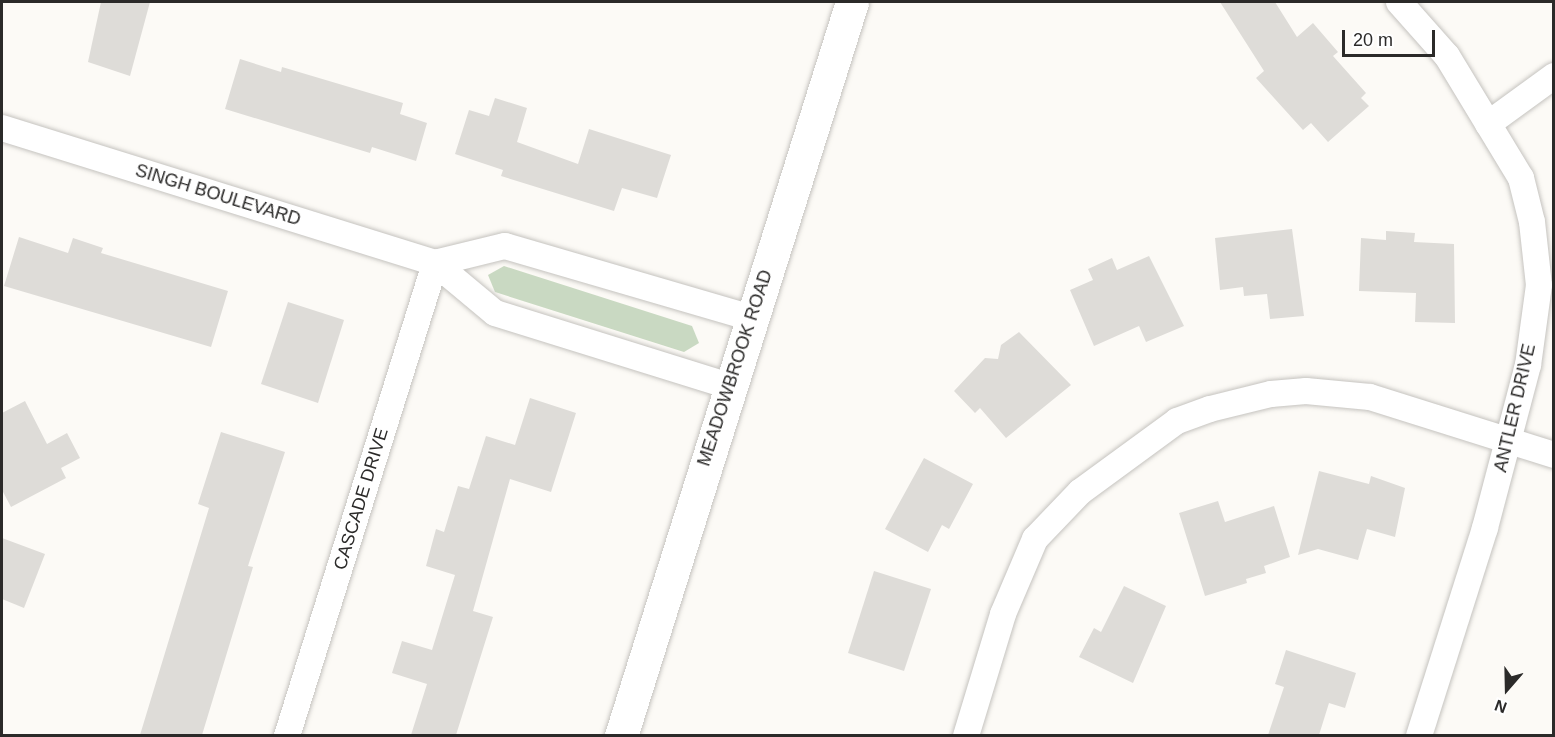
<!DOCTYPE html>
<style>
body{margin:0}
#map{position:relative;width:1555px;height:737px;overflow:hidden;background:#fcfaf6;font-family:Helvetica,sans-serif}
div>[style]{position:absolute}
.green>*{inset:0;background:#c9d9c2}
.building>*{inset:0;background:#dedcd8}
.roads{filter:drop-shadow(0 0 2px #c5c3bf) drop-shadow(0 0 2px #c5c3bf)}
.street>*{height:26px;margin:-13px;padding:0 13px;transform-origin:13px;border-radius:13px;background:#fff}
.secondary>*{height:33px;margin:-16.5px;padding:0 16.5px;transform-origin:16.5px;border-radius:16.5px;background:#fff}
span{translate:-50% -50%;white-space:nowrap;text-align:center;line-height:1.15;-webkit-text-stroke:4.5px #fff;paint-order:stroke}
.street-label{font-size:18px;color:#2b2a29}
.frame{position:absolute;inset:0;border:3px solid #2b2a29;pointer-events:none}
.north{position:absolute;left:1477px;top:659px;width:60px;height:60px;-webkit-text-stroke:4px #fff;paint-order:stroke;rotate:200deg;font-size:16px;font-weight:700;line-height:24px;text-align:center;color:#2b2a29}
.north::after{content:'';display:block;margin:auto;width:21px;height:27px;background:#2b2a29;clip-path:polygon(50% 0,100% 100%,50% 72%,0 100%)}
.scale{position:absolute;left:1342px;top:30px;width:93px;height:27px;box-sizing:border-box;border:3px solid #2b2a29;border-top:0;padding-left:8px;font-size:18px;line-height:21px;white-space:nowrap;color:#2b2a29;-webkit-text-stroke:4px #fff;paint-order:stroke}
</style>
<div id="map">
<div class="green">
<i style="clip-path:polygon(504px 266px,692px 326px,699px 343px,684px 352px,495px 292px,488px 275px)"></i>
</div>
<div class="building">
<i style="clip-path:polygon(101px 2px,150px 2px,130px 76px,88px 62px)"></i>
<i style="clip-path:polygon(1220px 2px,1275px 2px,1297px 37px,1313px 23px,1338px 52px,1333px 56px,1366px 93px,1361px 98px,1369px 106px,1328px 142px,1311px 123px,1303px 130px,1256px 78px,1264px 71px)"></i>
<i style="clip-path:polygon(240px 59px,281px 72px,282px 67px,403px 103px,400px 114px,427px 123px,416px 161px,372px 147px,370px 153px,225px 109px)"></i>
<i style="clip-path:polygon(495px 98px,527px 108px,517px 142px,578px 164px,589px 129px,671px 155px,657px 198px,622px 188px,614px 211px,501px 176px,503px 170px,455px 154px,469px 110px,489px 116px)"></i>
<i style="clip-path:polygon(1292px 229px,1304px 316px,1270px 319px,1267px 294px,1244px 296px,1243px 287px,1220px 290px,1215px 238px)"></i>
<i style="clip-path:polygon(1386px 231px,1415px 233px,1414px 242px,1454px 244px,1455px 323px,1415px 322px,1416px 293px,1359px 291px,1361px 238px,1386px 240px)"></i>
<i style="clip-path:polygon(19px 237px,68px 253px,73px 238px,103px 248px,101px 253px,228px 291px,211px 347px,4px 286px)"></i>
<i style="clip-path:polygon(1149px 256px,1184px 326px,1146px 342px,1139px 326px,1094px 346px,1070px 290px,1093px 280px,1088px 269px,1112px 258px,1117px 270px)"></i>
<i style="clip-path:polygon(288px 302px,344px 320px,318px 403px,261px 384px)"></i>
<i style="clip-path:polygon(1019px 332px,1071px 385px,1006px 438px,980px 408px,975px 413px,954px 391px,985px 358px,998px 359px,1001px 345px)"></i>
<i style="clip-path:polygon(530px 398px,576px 413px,551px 492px,510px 479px,473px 611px,493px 617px,456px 735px,411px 735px,427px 684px,392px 673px,402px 641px,432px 650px,455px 575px,426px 566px,436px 529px,444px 532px,458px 486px,469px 489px,486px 436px,515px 445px)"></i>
<i style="clip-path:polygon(25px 401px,47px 444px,67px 433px,80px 458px,61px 468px,66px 478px,11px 507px,2px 490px,2px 413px)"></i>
<i style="clip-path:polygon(221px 432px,285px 452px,248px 566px,253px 567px,202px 735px,140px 735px,209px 508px,198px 504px)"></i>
<i style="clip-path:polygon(924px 458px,973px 484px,949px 529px,942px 525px,928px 552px,885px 529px)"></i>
<i style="clip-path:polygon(1319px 471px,1369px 484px,1371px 476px,1405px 488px,1395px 537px,1367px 529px,1358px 560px,1318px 549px,1298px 555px)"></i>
<i style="clip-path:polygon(1218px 501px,1225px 522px,1274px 506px,1290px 557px,1264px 566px,1266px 573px,1246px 579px,1247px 583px,1205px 596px,1179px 513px)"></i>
<i style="clip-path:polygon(2px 538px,45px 554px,24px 608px,2px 599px)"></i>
<i style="clip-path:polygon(874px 571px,931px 589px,904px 671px,848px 653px)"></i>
<i style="clip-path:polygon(1124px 586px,1166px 606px,1133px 683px,1079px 657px,1094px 628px,1101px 632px)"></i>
<i style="clip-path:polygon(1286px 650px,1356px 673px,1345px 708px,1329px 703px,1319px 735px,1268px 735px,1284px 687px,1275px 684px)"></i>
</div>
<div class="roads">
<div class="street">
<i style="left:1399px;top:2px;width:72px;rotate:48.4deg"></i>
<i style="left:1447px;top:56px;width:143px;rotate:58.8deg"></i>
<i style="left:1521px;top:178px;width:45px;rotate:76deg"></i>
<i style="left:1532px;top:222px;width:63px;rotate:83.7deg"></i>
<i style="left:1539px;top:285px;width:81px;rotate:97.8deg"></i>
<i style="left:1528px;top:365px;width:169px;rotate:104.8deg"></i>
<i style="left:1485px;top:528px;width:218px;rotate:107.6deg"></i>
<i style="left:1488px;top:124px;width:82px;rotate:-36deg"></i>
<i style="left:2px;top:128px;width:454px;rotate:17.3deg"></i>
<i style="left:435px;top:263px;width:78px;rotate:39.8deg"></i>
<i style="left:495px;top:313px;width:245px;rotate:17.3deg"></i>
<i style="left:435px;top:263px;width:72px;rotate:-13.7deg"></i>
<i style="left:505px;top:246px;width:256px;rotate:16.3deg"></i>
<i style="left:287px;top:736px;width:496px;rotate:-72.6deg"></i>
<i style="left:966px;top:736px;width:127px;rotate:-73.1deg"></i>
<i style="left:1003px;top:614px;width:82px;rotate:-66.9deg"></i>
<i style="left:1035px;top:539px;width:65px;rotate:-46.2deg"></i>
<i style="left:1080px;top:492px;width:120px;rotate:-36.2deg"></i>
<i style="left:1177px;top:421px;width:35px;rotate:-20deg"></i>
<i style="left:1210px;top:409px;width:63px;rotate:-13.8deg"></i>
<i style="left:1271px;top:394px;width:35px;rotate:-5deg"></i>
<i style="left:1306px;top:391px;width:64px;rotate:5.4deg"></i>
<i style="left:1370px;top:397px;width:193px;rotate:17.5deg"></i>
</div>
<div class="secondary">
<i style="left:621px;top:736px;width:769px;rotate:-72.53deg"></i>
</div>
</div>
<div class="street-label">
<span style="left:218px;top:195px;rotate:17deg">SINGH BOULEVARD</span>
<span style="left:735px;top:368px;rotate:-72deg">MEADOWBROOK ROAD</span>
<span style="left:1515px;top:408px;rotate:-77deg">ANTLER DRIVE</span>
<span style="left:361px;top:499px;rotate:-73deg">CASCADE DRIVE</span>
</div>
<div class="frame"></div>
<div class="north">N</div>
<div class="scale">20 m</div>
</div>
